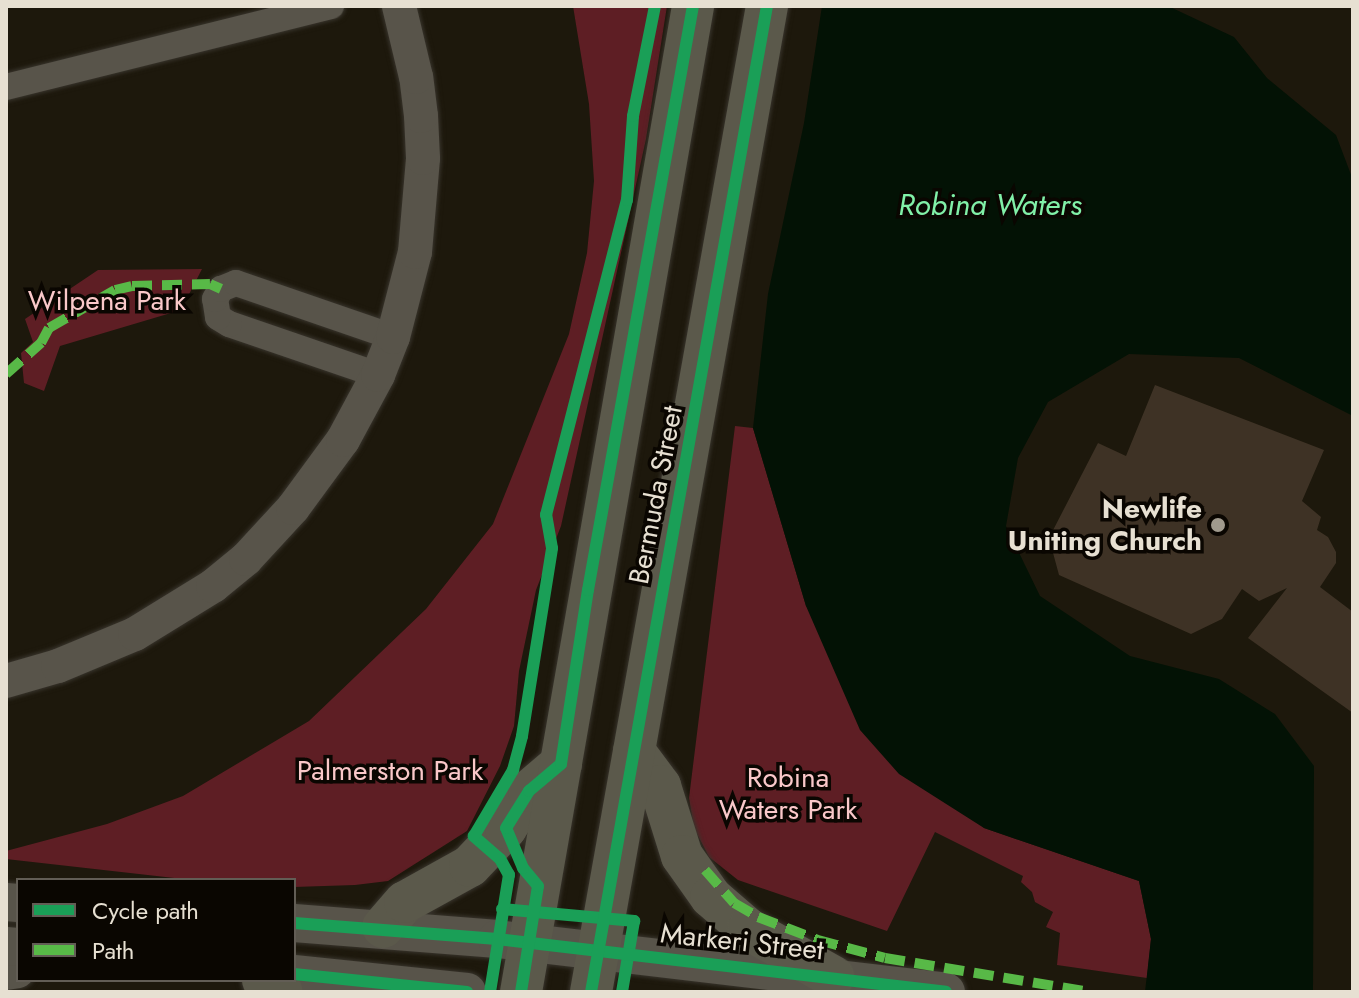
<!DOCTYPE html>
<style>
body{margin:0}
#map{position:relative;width:1359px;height:998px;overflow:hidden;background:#1d180c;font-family:Jost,sans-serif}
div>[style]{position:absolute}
.green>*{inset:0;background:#5e1e24}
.water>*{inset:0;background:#031205}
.building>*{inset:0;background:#3e3225}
.roads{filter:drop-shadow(0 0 2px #38342c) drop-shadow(0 0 2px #38342c)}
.minor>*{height:26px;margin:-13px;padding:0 13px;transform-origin:13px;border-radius:13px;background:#58544a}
.tertiary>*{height:34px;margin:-17px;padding:0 17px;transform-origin:17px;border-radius:17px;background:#58544a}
.secondary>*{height:38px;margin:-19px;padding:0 19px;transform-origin:19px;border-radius:19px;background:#58544a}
.primary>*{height:42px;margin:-21px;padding:0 21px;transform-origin:21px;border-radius:21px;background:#5b594b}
.quiet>*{height:10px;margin-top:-5px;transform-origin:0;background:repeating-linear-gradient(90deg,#58b947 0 20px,transparent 0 30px)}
.cycleway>*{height:12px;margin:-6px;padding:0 6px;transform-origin:6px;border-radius:6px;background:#1a9f57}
.dots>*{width:22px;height:22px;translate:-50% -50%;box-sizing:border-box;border:4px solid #0a0601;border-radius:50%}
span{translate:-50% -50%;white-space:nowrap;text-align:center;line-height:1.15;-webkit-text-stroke:7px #0a0601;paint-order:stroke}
.park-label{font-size:28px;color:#fac8c9}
.street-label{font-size:28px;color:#e7e0d2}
.poi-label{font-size:28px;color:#e7e0d2;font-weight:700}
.right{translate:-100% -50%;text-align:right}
.water-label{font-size:30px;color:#81f0a8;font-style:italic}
.frame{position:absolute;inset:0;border:8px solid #e7e0d2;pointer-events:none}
.legend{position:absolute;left:16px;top:878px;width:280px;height:104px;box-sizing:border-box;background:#0a0601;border:2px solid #625d55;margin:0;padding:10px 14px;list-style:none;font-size:24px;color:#e7e0d2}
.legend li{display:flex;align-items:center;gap:16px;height:40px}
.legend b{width:40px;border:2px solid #625d55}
</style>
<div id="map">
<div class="green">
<i style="clip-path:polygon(573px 6px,667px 6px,646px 139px,561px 526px,536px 590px,519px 671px,514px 726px,500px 766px,467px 831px,388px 881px,355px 885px,294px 887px,294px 880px,192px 880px,6px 859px,6px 851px,107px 824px,183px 796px,309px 721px,426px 609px,493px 524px,569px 334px,587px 253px,594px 181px,589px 104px)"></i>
<i style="clip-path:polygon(202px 269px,181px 310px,60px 346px,44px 391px,24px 383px,21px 353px,33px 342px,25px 319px,98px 270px)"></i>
<i style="clip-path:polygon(735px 426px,753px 428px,806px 606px,984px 828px,1139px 881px,1151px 939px,1147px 978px,1057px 965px,1060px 933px,1046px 927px,1053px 912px,1035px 902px,1032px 892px,1021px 882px,1023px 876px,935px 832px,887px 931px,738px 880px,709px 857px,694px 828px,689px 798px)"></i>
</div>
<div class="water">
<i style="clip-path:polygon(822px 6px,1168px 6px,1234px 37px,1267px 78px,1336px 135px,1353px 180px,1353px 416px,1239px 358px,1129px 354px,1048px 402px,1018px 458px,1006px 526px,1040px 596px,1130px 656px,1219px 679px,1275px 714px,1314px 766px,1313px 992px,1145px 992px,1151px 939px,1139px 881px,984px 828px,899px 774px,860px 730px,806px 606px,753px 428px,768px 294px,804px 123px)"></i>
</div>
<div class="building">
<i style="clip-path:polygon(1155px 385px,1324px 450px,1302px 501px,1321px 517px,1317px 530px,1328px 537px,1336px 552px,1336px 563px,1320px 587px,1353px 612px,1353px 713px,1248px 638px,1287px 588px,1259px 601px,1242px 589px,1222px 619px,1191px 634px,1059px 575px,1049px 538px,1098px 443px,1126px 456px)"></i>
</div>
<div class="roads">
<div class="minor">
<i style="left:6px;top:87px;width:335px;rotate:-14deg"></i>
<i style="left:378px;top:375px;width:157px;rotate:-161.1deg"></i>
<i style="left:229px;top:324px;width:13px;rotate:-148deg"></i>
<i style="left:218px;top:317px;width:18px;rotate:-99deg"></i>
<i style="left:215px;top:299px;width:12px;rotate:-59deg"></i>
<i style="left:221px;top:289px;width:16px;rotate:-22deg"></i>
<i style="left:236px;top:283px;width:166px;rotate:19deg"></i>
</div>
<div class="tertiary">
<i style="left:6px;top:681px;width:54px;rotate:-16.1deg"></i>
<i style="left:58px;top:666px;width:83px;rotate:-22.6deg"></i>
<i style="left:135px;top:634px;width:92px;rotate:-31.6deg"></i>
<i style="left:213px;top:586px;width:43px;rotate:-39.3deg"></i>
<i style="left:246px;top:559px;width:69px;rotate:-47.3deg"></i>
<i style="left:293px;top:508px;width:84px;rotate:-53.7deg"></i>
<i style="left:343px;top:440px;width:74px;rotate:-61.7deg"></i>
<i style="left:378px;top:375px;width:41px;rotate:-68.5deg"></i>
<i style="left:393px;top:337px;width:88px;rotate:-75.5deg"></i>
<i style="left:415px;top:252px;width:94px;rotate:-85.1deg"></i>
<i style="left:423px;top:158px;width:42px;rotate:-92.7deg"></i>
<i style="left:421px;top:116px;width:39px;rotate:-97deg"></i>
<i style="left:416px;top:77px;width:73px;rotate:-103.5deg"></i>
<i style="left:6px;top:973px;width:12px;rotate:-9deg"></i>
</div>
<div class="secondary">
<i style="left:6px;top:902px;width:12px;rotate:5deg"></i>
<i style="left:294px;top:923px;width:204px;rotate:4.5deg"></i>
<i style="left:497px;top:939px;width:452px;rotate:6.7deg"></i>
<i style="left:6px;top:946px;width:12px;rotate:5deg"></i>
<i style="left:294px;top:974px;width:174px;rotate:5.9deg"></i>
</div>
<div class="primary">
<i style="left:634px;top:751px;width:44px;rotate:53.4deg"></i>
<i style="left:660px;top:786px;width:73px;rotate:72.6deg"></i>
<i style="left:682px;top:856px;width:50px;rotate:54.7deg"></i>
<i style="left:711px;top:897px;width:49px;rotate:40.9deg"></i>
<i style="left:748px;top:929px;width:98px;rotate:29.2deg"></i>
<i style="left:383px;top:927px;width:33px;rotate:-49deg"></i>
<i style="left:405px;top:902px;width:74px;rotate:-29deg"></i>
<i style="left:470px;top:866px;width:52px;rotate:-46.5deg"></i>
<i style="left:506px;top:828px;width:44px;rotate:-58.1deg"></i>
<i style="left:529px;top:791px;width:42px;rotate:-40.2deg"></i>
<i style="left:263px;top:980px;width:22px;rotate:32deg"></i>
<i style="left:521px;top:992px;width:1001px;rotate:-80.1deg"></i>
<i style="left:591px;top:992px;width:1002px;rotate:-79.88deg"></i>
</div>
</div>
<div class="quiet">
<i style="left:6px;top:374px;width:47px;rotate:-41.5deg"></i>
<i style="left:41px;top:343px;width:17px;rotate:-62deg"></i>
<i style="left:49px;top:328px;width:76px;rotate:-29.9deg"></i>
<i style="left:115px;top:290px;width:17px;rotate:-13deg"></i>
<i style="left:132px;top:286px;width:78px;rotate:-1.5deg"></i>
<i style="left:210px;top:284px;width:12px;rotate:24deg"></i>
<i style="left:705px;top:870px;width:44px;rotate:48.7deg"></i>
<i style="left:734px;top:903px;width:28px;rotate:30deg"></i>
<i style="left:758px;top:917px;width:64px;rotate:21deg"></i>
<i style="left:818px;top:940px;width:69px;rotate:15deg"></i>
<i style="left:885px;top:958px;width:209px;rotate:9.4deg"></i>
</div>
<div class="cycleway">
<i style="left:502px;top:909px;width:133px;rotate:5.2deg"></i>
<i style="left:634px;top:921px;width:72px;rotate:99.6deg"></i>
<i style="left:294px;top:923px;width:204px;rotate:4.5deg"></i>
<i style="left:497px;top:939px;width:452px;rotate:6.7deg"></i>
<i style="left:294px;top:974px;width:174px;rotate:5.9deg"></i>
<i style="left:490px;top:992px;width:119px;rotate:-80.8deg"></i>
<i style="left:509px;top:875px;width:18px;rotate:-119deg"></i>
<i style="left:500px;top:859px;width:35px;rotate:-139deg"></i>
<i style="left:474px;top:836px;width:77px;rotate:-59.4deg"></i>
<i style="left:513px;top:770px;width:35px;rotate:-75deg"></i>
<i style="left:522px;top:736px;width:190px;rotate:-80.9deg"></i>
<i style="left:552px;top:548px;width:34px;rotate:-100deg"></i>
<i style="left:546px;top:515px;width:325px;rotate:-75.6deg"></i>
<i style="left:627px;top:200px;width:84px;rotate:-85.9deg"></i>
<i style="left:633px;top:116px;width:112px;rotate:-78.7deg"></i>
<i style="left:521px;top:992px;width:107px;rotate:-80.9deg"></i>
<i style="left:538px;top:886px;width:23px;rotate:-130deg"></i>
<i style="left:523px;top:868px;width:43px;rotate:-113deg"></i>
<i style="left:506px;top:828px;width:44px;rotate:-58.1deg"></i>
<i style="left:529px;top:791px;width:42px;rotate:-40.2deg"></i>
<i style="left:561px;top:764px;width:176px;rotate:-81.2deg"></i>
<i style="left:588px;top:590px;width:593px;rotate:-79.81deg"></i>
<i style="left:591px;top:992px;width:1002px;rotate:-79.88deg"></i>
</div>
<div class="dots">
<i style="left:1218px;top:525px;background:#a09a8d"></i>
</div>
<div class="park-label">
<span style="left:107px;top:301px">Wilpena Park</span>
<span style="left:390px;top:771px">Palmerston Park</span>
<span style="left:788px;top:794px">Robina<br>Waters Park</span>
</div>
<div class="street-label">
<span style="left:656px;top:495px;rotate:-79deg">Bermuda Street</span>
<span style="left:742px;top:942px;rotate:6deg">Markeri Street</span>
</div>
<div class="poi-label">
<span class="right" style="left:1202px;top:525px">Newlife<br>Uniting Church</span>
</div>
<div class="water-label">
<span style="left:990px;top:205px">Robina Waters</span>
</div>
<div class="frame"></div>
<ul class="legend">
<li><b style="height:10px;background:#1a9f57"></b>Cycle path</li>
<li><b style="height:10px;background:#58b947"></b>Path</li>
</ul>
</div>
